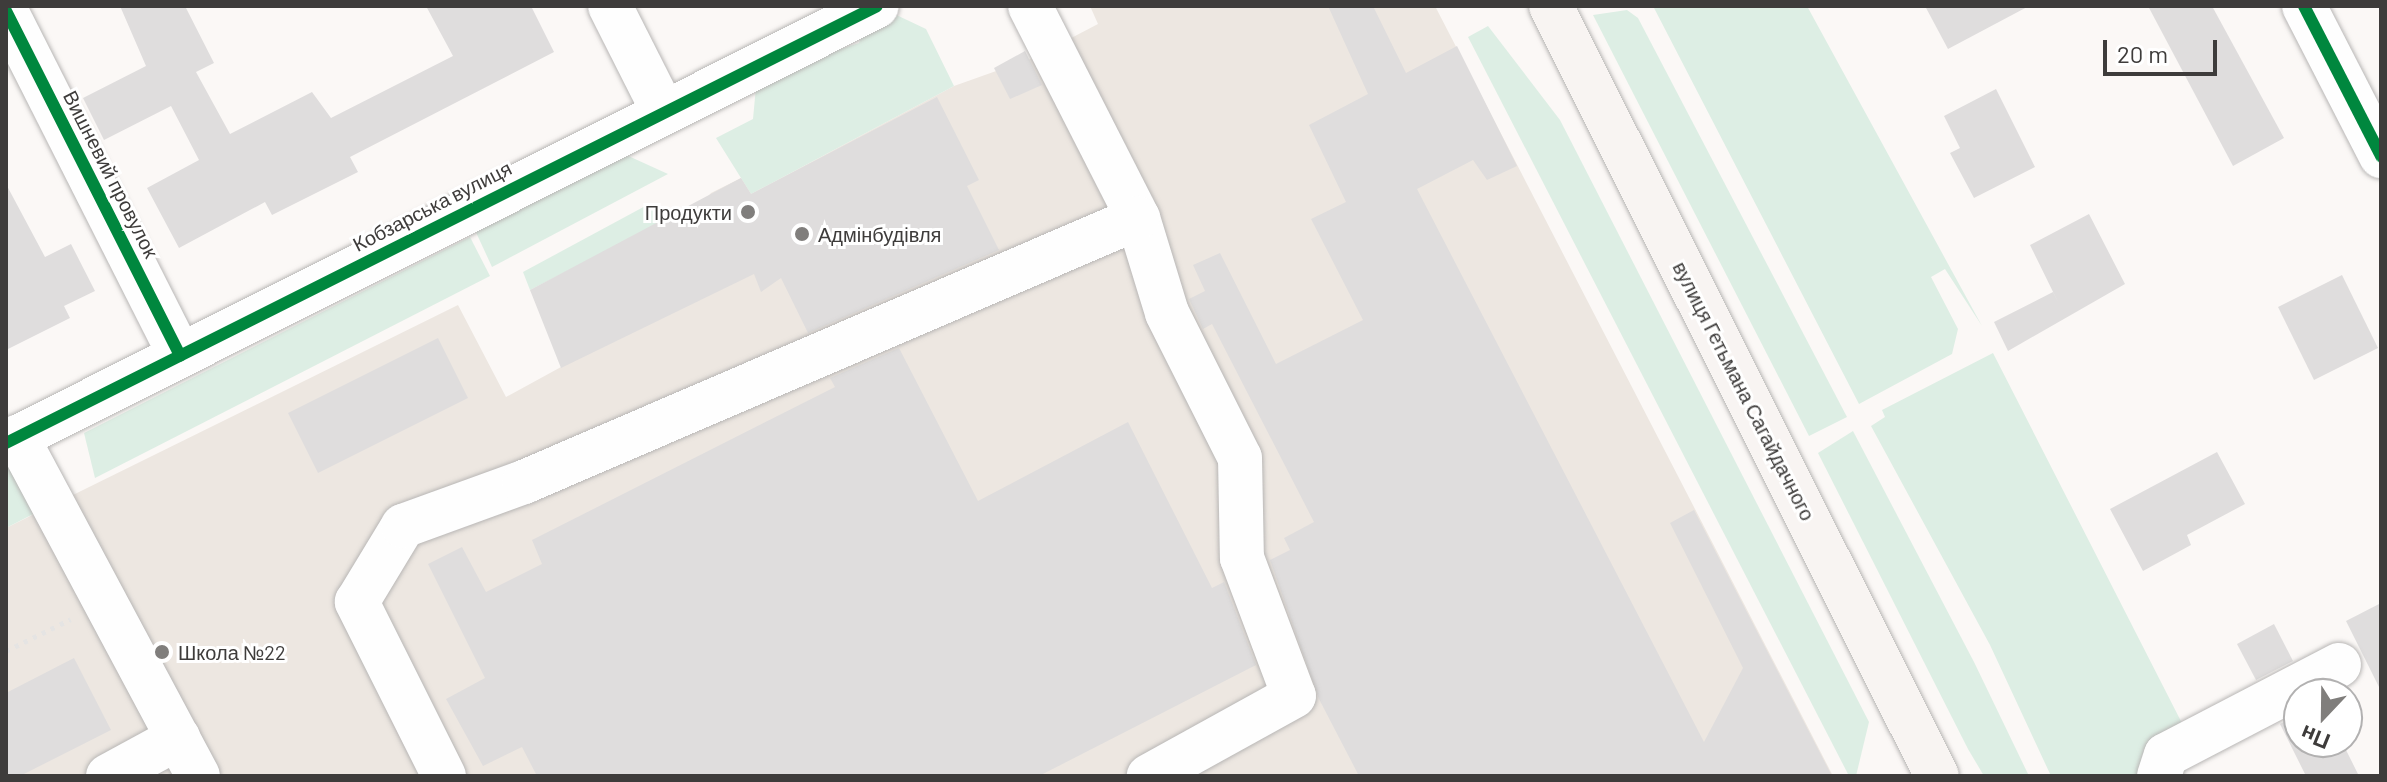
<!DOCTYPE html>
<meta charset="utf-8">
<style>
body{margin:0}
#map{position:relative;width:2387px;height:782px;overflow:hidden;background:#fbf8f6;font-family:Barlow,sans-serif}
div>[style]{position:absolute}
.built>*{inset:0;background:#ede7e1}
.green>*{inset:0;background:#ddeee4}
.building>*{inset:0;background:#dfdddd}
.path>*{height:5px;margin-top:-2.5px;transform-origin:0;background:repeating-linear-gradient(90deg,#e5e4e3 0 4px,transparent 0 10px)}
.roads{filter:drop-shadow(0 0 2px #b8b6b5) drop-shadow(0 0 2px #b8b6b5)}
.minor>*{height:44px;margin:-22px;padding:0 22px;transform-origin:22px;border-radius:22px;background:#fefefe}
.major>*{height:44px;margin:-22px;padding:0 22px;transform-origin:22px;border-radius:22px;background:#f8f4f2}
.cycleway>*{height:12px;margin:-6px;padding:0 6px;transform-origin:6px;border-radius:6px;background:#00873e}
.dots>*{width:22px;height:22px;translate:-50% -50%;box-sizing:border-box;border:4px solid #fff;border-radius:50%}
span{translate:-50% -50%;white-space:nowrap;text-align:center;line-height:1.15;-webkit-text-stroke:6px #fff;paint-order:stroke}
.street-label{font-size:20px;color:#3e3c3b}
.poi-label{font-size:20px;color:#3e3c3b}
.right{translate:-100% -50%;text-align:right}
.left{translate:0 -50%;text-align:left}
.frame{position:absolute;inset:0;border:8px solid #3e3c3b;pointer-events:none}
.north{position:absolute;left:2283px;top:678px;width:80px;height:80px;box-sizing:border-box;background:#fff;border:2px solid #b2b1b1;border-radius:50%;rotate:202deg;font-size:22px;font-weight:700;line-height:32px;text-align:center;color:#3e3c3b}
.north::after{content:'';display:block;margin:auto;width:28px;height:36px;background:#807e7c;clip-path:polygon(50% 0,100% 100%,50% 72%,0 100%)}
.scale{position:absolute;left:2103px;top:40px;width:114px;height:36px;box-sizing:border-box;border:4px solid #3e3c3b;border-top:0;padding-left:10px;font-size:24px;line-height:28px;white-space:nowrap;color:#3e3c3b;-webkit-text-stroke:6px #fff;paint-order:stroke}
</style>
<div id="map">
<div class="built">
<i style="clip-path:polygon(1090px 6px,1435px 6px,1833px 776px,6px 776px,6px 528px,458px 305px,506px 397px,561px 367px,711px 193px,741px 178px,751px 194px,954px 86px,1033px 58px,1098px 24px)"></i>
</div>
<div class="green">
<i style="clip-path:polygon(1653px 6px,1807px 6px,1982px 326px,1945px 269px,1931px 277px,1958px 329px,1952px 354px,1859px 404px)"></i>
<i style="clip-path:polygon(1627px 10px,1638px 18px,1847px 417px,1809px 436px,1593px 15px)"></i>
<i style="clip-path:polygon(888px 11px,926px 29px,954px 86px,751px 194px,716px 138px,753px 119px,757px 76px,859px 43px,871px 15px)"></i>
<i style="clip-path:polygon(1488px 26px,1560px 120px,1869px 722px,1856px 776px,1849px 776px,1468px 37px)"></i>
<i style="clip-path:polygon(624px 154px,668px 174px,492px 267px,474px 228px)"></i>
<i style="clip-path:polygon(649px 204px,661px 223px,530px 290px,523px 272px)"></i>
<i style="clip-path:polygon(470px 237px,490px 276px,95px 478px,84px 433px)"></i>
<i style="clip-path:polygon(1993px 353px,2187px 733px,2146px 776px,2051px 776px,1990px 645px,1871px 426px,1885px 417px,1882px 410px)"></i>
<i style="clip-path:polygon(1853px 431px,1974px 662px,2029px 776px,1984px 776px,1968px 749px,1818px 453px)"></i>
<i style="clip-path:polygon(9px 463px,43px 509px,6px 528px,6px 465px)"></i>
</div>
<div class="building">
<i style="clip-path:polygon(120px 6px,185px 6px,214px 63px,196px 72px,230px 134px,312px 92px,331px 118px,453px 56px,426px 6px,531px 6px,554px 52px,350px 157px,358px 172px,272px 215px,265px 202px,179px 248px,147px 188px,199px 160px,171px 106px,104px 140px,83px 98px,146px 66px)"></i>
<i style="clip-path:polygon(1328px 6px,1373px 6px,1406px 73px,1457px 46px,1517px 166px,1487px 180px,1473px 160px,1417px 189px,1704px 742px,1743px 668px,1670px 523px,1694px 510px,1832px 776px,1359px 776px,1319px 699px,1270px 560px,1290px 550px,1284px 538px,1314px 522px,1212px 324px,1203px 329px,1189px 299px,1205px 291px,1193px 265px,1220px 253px,1276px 364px,1363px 320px,1311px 219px,1346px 202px,1309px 125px,1368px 94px)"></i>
<i style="clip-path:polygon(1925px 6px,2029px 6px,1948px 49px)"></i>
<i style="clip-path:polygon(2148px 6px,2212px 6px,2284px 138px,2233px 166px)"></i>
<i style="clip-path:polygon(1025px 51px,1042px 85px,1010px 99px,994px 68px)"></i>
<i style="clip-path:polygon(1996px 89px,2035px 167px,1974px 198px,1950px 153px,1960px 148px,1944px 116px)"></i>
<i style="clip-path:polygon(937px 97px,979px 180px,967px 186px,999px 250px,808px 333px,781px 278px,761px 292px,754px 274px,561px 368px,530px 290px,741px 178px,751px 194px)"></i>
<i style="clip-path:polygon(6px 184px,45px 257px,71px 244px,95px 291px,64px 306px,70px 318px,6px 350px)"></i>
<i style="clip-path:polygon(2089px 214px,2125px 284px,2008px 351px,1994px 322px,2053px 292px,2058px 302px,2030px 245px)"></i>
<i style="clip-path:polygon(2342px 275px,2378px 348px,2314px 380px,2278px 307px)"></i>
<i style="clip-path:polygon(438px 338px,468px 398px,318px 473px,288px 413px)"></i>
<i style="clip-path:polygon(899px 348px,978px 501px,1128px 422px,1212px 588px,1224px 582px,1256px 665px,1039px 776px,537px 776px,522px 747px,483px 766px,446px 699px,485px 678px,428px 564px,462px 547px,486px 592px,542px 564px,532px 540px,835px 387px,830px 378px)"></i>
<i style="clip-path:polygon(2217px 452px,2245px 504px,2187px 535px,2191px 545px,2143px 571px,2110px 509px)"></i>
<i style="clip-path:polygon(2381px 603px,2381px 691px,2346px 621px)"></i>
<i style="clip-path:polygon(2274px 624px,2293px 661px,2256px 680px,2237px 644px)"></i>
<i style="clip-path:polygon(74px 658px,111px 730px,20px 776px,6px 776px,6px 693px)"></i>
<i style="clip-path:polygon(2299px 714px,2299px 742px,2342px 742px,2359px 776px,2306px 776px,2280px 724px)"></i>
</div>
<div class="path">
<i style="left:6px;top:651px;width:72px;rotate:-26.2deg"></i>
</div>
<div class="roads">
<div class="minor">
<i style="left:610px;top:6px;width:118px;rotate:63.2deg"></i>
<i style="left:1030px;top:6px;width:238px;rotate:63deg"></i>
<i style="left:1138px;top:218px;width:99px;rotate:73deg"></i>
<i style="left:1167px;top:313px;width:162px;rotate:63.3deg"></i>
<i style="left:1240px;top:458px;width:100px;rotate:88.9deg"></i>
<i style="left:1242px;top:558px;width:147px;rotate:69.4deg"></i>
<i style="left:1294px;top:696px;width:166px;rotate:151.1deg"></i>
<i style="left:2304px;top:6px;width:169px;rotate:62.8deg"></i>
<i style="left:6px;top:11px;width:386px;rotate:63.2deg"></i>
<i style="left:17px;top:437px;width:384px;rotate:61.9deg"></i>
<i style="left:6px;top:443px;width:974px;rotate:-26.64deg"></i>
<i style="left:108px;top:776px;width:80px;rotate:-28.5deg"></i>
<i style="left:444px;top:776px;width:195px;rotate:-116.6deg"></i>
<i style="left:357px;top:602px;width:89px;rotate:-58.8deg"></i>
<i style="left:403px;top:526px;width:129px;rotate:-20deg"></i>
<i style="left:524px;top:482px;width:668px;rotate:-23.27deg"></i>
<i style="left:2159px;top:776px;width:22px;rotate:-72deg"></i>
<i style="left:2166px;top:755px;width:195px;rotate:-27.5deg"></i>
</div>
<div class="major">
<i style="left:1551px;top:6px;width:861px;rotate:63.38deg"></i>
</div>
</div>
<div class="cycleway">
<i style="left:2304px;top:6px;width:169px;rotate:62.8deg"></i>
<i style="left:6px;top:11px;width:386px;rotate:63.2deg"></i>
<i style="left:6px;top:443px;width:974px;rotate:-26.64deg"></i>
</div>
<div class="dots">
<i style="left:748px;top:212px;background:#807e7c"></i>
<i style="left:802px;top:234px;background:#807e7c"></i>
<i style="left:162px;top:652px;background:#807e7c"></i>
</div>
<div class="street-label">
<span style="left:111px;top:174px;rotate:63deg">Вишневий провулок</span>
<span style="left:432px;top:206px;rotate:-27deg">Кобзарська вулиця</span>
<span style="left:1744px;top:391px;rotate:63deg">вулиця Гетьмана Сагайдачного</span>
</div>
<div class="poi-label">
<span class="right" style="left:732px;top:212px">Продукти</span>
<span class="left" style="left:818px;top:234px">Адмінбудівля</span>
<span class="left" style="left:178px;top:652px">Школа №22</span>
</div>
<div class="frame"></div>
<div class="north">Пн</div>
<div class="scale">20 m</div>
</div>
